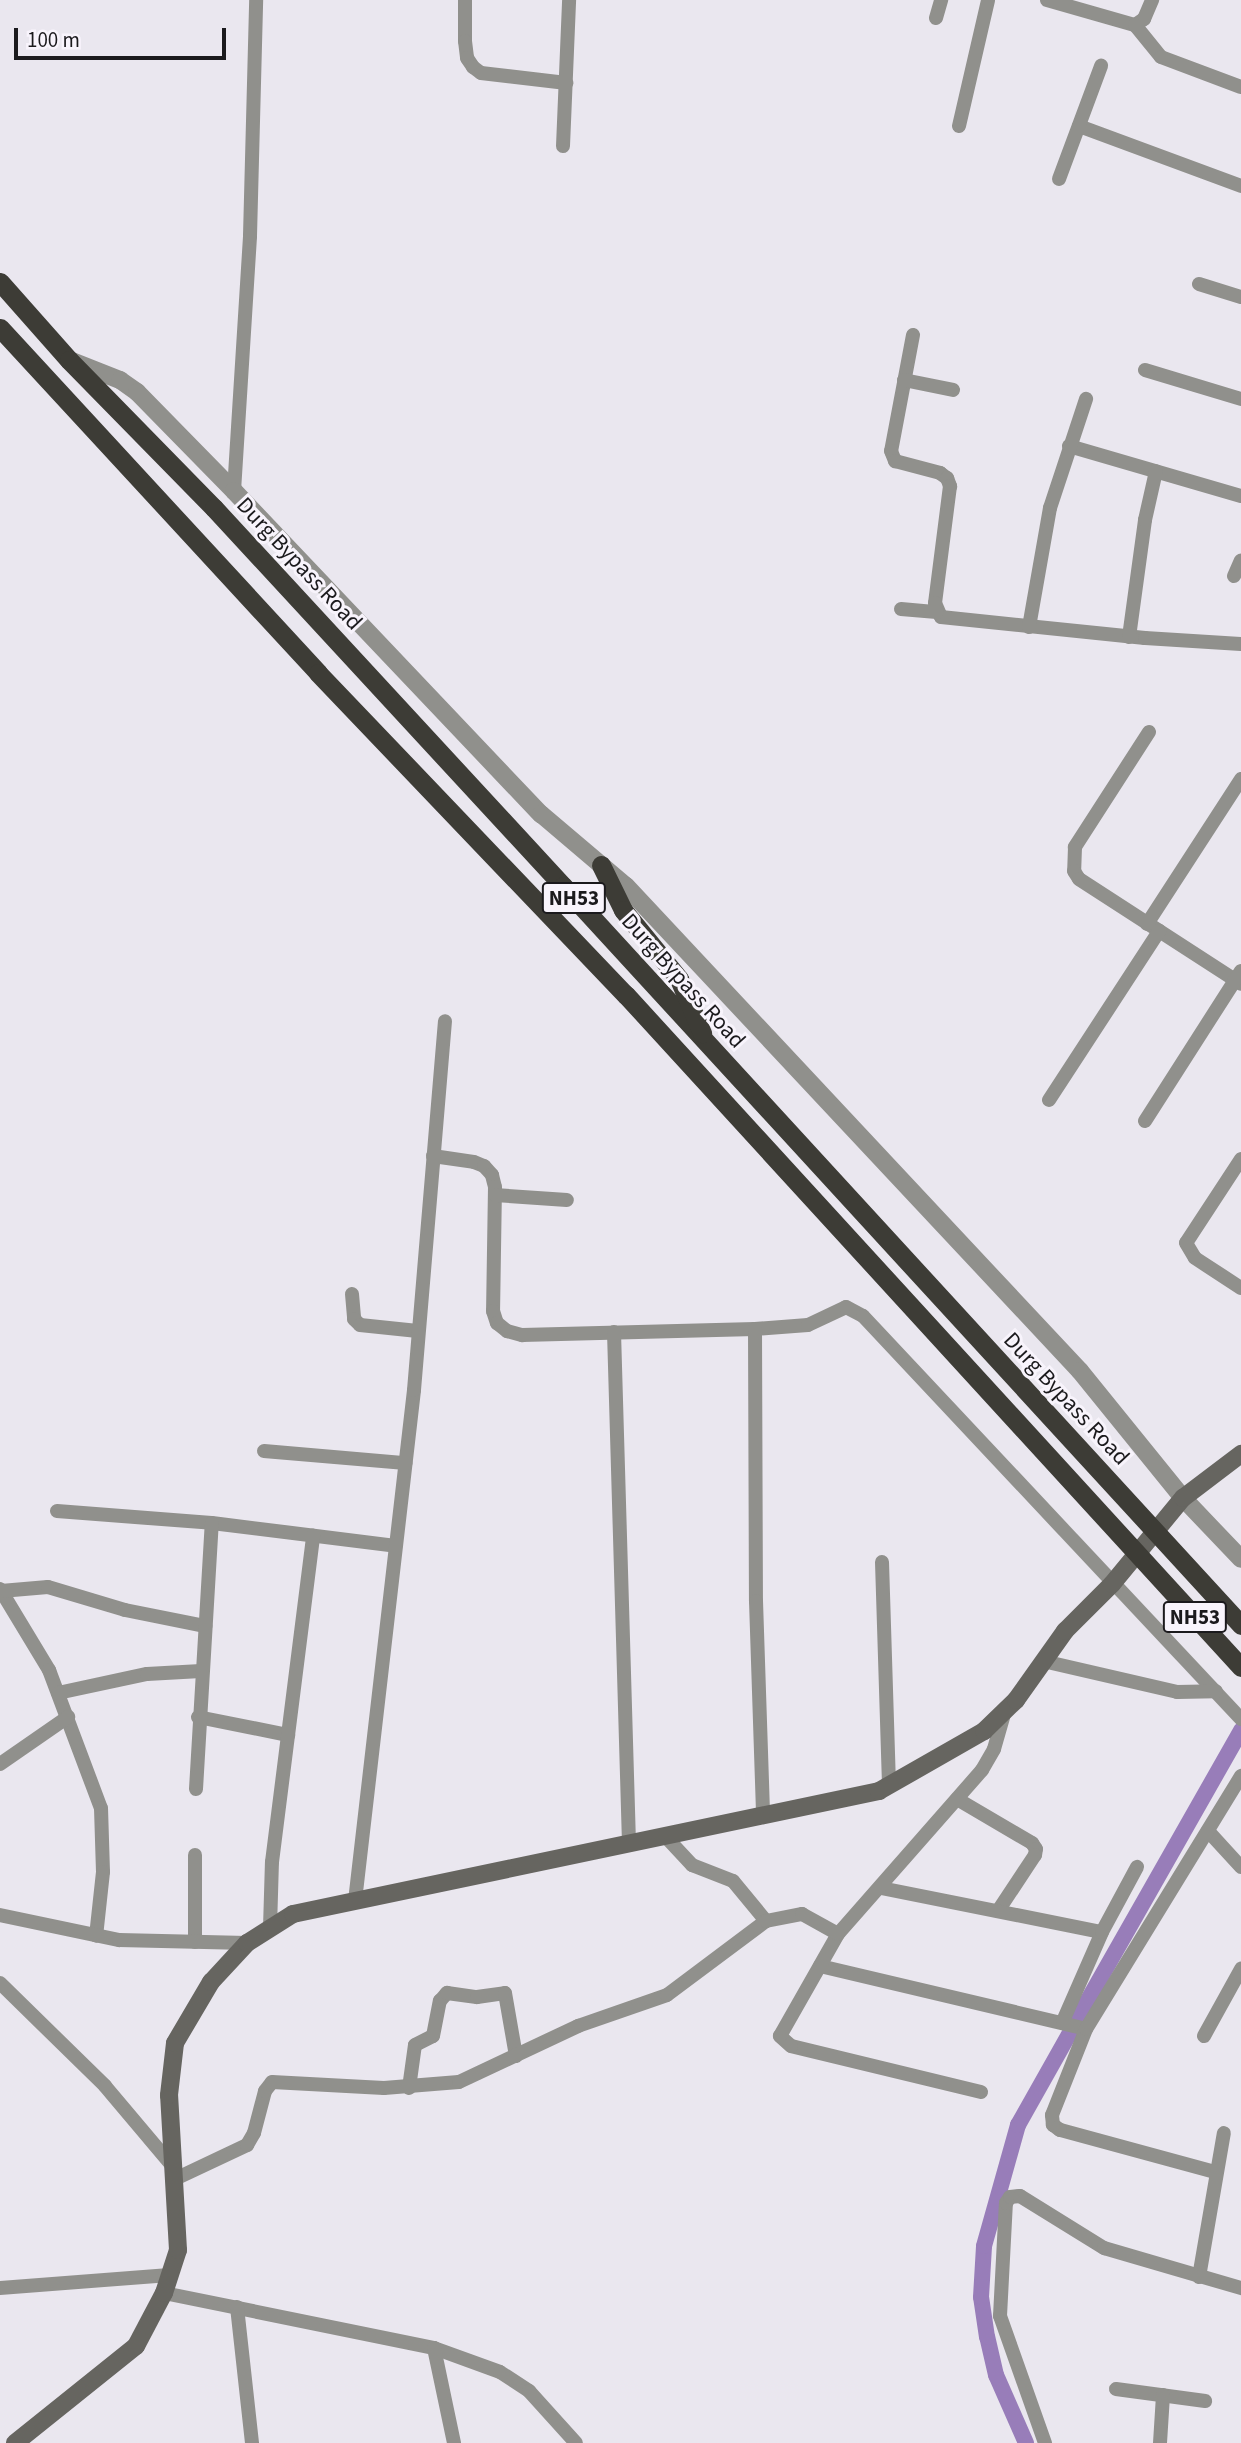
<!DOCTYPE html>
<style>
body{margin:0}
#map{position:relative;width:1241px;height:2443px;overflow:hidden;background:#eae7ef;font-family:"Source Sans 3",sans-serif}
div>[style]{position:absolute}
.canal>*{height:16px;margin:-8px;padding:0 8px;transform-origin:8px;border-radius:8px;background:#987db9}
.minor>*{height:14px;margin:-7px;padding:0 7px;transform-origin:7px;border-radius:7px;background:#90908c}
.tertiary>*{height:18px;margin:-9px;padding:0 9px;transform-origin:9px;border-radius:9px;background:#90908c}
.secondary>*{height:18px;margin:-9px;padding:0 9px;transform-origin:9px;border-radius:9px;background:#666560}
.trunk>*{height:19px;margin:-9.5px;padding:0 9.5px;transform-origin:9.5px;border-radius:9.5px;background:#3d3c36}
span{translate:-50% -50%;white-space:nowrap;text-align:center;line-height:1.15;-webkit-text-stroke:6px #f8f4fc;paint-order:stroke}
.shield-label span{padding:2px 5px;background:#f8f4fc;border:2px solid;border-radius:5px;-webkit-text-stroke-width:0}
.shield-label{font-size:21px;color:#1b1a1d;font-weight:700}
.street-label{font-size:23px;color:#1b1a1d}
.scale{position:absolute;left:14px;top:28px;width:212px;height:32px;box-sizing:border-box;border:4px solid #1b1a1d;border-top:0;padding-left:9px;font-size:21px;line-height:24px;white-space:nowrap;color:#1b1a1d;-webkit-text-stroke:5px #f8f4fc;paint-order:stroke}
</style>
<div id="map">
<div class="canal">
<i style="left:1076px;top:2021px;width:335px;rotate:-60.4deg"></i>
<i style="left:1026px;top:2443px;width:74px;rotate:-113.8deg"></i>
<i style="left:996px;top:2375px;width:39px;rotate:-103deg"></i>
<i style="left:987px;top:2337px;width:40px;rotate:-98.5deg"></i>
<i style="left:981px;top:2297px;width:51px;rotate:-86.6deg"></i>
<i style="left:984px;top:2246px;width:126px;rotate:-74.3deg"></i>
<i style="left:1018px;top:2125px;width:108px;rotate:-60.6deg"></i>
</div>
<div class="minor">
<i style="left:465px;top:0;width:41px;rotate:90deg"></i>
<i style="left:465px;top:41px;width:17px;rotate:83deg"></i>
<i style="left:467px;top:58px;width:11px;rotate:56deg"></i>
<i style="left:473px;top:67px;width:10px;rotate:37deg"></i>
<i style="left:481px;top:73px;width:86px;rotate:6.7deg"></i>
<i style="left:1047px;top:0;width:91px;rotate:15.9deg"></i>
<i style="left:1135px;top:25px;width:11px;rotate:-34deg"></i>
<i style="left:1144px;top:19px;width:21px;rotate:-67deg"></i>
<i style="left:936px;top:18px;width:19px;rotate:-74deg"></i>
<i style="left:1135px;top:25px;width:41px;rotate:50.9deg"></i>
<i style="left:1161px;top:57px;width:85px;rotate:20.6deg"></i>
<i style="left:959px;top:126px;width:129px;rotate:-77deg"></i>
<i style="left:1079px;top:126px;width:173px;rotate:20.3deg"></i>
<i style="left:563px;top:146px;width:146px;rotate:-87.6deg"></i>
<i style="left:1059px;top:179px;width:121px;rotate:-69.6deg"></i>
<i style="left:1199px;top:284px;width:44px;rotate:17.2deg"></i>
<i style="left:913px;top:335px;width:118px;rotate:100.7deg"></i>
<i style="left:891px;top:451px;width:11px;rotate:68deg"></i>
<i style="left:895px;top:461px;width:47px;rotate:14.9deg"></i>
<i style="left:940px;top:473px;width:9px;rotate:36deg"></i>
<i style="left:947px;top:478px;width:9px;rotate:69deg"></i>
<i style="left:950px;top:486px;width:118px;rotate:97.3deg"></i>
<i style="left:935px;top:603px;width:15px;rotate:67deg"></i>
<i style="left:941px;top:617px;width:205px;rotate:5.9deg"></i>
<i style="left:1145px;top:638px;width:96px;rotate:3.6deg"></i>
<i style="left:1145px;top:370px;width:100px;rotate:16.8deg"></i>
<i style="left:904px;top:380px;width:50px;rotate:11.5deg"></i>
<i style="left:1069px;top:446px;width:179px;rotate:16.2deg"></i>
<i style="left:234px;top:491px;width:256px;rotate:-86.4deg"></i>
<i style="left:250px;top:236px;width:236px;rotate:-88.5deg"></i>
<i style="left:1234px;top:576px;width:17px;rotate:-66deg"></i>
<i style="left:901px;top:609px;width:36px;rotate:5deg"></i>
<i style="left:1029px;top:627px;width:121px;rotate:-80deg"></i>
<i style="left:1050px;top:508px;width:115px;rotate:-71.7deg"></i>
<i style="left:1129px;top:637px;width:118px;rotate:-82.2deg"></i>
<i style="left:1145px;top:520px;width:50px;rotate:-77.3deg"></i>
<i style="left:1149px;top:732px;width:137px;rotate:122.8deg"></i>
<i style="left:1075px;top:847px;width:24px;rotate:92deg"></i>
<i style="left:1074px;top:871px;width:9px;rotate:58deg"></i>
<i style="left:1079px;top:879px;width:193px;rotate:32.9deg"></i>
<i style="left:1147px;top:924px;width:173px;rotate:-57deg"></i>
<i style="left:1049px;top:1100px;width:202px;rotate:-56.9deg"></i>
<i style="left:1145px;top:1121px;width:178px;rotate:-57.4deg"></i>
<i style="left:433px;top:1156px;width:41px;rotate:8.3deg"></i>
<i style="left:474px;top:1162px;width:11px;rotate:22deg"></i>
<i style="left:484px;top:1166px;width:12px;rotate:48deg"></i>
<i style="left:492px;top:1175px;width:12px;rotate:76deg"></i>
<i style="left:495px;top:1187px;width:124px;rotate:90.9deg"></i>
<i style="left:493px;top:1311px;width:13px;rotate:72deg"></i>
<i style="left:497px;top:1323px;width:13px;rotate:39deg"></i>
<i style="left:507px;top:1331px;width:16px;rotate:15deg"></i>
<i style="left:522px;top:1335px;width:233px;rotate:-1.5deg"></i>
<i style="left:755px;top:1329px;width:53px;rotate:-4.3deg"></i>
<i style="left:808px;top:1325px;width:42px;rotate:-25.3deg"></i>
<i style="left:846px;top:1307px;width:19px;rotate:28deg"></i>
<i style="left:863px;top:1316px;width:553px;rotate:46.83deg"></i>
<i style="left:1241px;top:1159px;width:100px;rotate:123.2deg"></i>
<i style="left:1186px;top:1243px;width:17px;rotate:59deg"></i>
<i style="left:1195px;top:1258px;width:55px;rotate:33.1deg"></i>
<i style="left:495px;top:1195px;width:72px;rotate:4deg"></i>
<i style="left:352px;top:1294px;width:25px;rotate:85deg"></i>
<i style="left:354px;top:1319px;width:8px;rotate:45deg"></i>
<i style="left:360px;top:1325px;width:58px;rotate:5.9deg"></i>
<i style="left:755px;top:1329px;width:272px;rotate:89.8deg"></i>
<i style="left:756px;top:1601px;width:215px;rotate:88.1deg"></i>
<i style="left:614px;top:1332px;width:511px;rotate:88.32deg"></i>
<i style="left:264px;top:1451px;width:142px;rotate:4.9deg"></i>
<i style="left:57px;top:1511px;width:155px;rotate:4.4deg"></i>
<i style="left:212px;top:1523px;width:185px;rotate:7.1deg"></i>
<i style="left:882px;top:1562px;width:223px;rotate:88.2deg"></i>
<i style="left:0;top:1589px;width:95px;rotate:58.8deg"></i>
<i style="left:49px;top:1670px;width:147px;rotate:69.4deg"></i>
<i style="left:101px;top:1808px;width:64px;rotate:88.2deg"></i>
<i style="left:103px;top:1872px;width:64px;rotate:96.2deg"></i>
<i style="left:1px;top:1591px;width:47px;rotate:-4.9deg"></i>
<i style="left:48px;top:1587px;width:80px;rotate:16.6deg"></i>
<i style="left:125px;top:1610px;width:82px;rotate:11.3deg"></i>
<i style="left:1043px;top:1661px;width:138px;rotate:13deg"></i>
<i style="left:1177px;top:1692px;width:39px;rotate:-1deg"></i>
<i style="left:58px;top:1693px;width:91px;rotate:-12.1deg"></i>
<i style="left:147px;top:1674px;width:54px;rotate:-3.2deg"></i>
<i style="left:198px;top:1717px;width:92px;rotate:11.3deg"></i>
<i style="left:0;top:1764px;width:83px;rotate:-34.7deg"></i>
<i style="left:196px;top:1789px;width:266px;rotate:-86.6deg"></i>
<i style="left:957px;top:1799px;width:87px;rotate:30.4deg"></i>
<i style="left:1032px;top:1843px;width:7px;rotate:56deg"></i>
<i style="left:1036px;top:1849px;width:6px;rotate:99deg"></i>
<i style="left:1035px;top:1855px;width:67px;rotate:123.5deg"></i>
<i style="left:1208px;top:1831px;width:49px;rotate:47.5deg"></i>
<i style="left:665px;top:1836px;width:40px;rotate:47deg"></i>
<i style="left:692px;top:1865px;width:44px;rotate:21.3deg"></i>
<i style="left:733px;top:1881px;width:52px;rotate:50.5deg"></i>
<i style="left:195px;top:1855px;width:87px;rotate:90deg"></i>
<i style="left:881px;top:1888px;width:225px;rotate:11.3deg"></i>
<i style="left:355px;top:1901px;width:514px;rotate:-83.41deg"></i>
<i style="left:414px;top:1390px;width:370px;rotate:-85.2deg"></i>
<i style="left:0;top:1915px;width:122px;rotate:11.9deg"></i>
<i style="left:119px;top:1940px;width:128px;rotate:1.3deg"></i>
<i style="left:270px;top:1928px;width:66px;rotate:-88.3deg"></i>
<i style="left:272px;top:1862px;width:329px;rotate:-82.8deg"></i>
<i style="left:820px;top:1966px;width:273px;rotate:13.3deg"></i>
<i style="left:0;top:1983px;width:147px;rotate:44.4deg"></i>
<i style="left:105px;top:2086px;width:107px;rotate:49.9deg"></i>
<i style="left:1063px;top:2021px;width:97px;rotate:-66.3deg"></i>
<i style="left:1102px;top:1932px;width:74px;rotate:-61.7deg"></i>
<i style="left:1204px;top:2036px;width:77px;rotate:-61.1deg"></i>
<i style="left:409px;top:2088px;width:43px;rotate:-82.1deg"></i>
<i style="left:415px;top:2045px;width:20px;rotate:-27deg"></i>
<i style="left:433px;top:2036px;width:36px;rotate:-79deg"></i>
<i style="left:440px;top:2001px;width:11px;rotate:-49deg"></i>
<i style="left:447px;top:1993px;width:30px;rotate:8deg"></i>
<i style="left:477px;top:1997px;width:28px;rotate:-8deg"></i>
<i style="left:505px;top:1993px;width:64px;rotate:80.1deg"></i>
<i style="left:981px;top:2092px;width:195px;rotate:-166.4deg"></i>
<i style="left:791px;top:2046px;width:15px;rotate:-138deg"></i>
<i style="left:780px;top:2036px;width:117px;rotate:-60.4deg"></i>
<i style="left:838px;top:1934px;width:218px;rotate:-48.7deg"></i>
<i style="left:982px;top:1770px;width:24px;rotate:-60deg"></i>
<i style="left:994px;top:1749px;width:40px;rotate:-74deg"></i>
<i style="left:1215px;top:2172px;width:161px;rotate:-164.8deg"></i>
<i style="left:1060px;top:2130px;width:9px;rotate:-144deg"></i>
<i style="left:1053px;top:2125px;width:10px;rotate:-96deg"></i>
<i style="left:1052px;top:2115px;width:92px;rotate:-68.4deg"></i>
<i style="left:1086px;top:2029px;width:297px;rotate:-58.5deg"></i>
<i style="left:175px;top:2179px;width:80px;rotate:-25.3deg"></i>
<i style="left:247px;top:2145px;width:14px;rotate:-60deg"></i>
<i style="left:254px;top:2133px;width:43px;rotate:-75.3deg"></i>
<i style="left:265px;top:2091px;width:11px;rotate:-52deg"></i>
<i style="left:272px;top:2082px;width:112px;rotate:3.1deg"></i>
<i style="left:384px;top:2088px;width:75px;rotate:-4.6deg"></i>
<i style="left:459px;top:2082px;width:132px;rotate:-25.2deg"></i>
<i style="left:578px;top:2026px;width:94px;rotate:-19.2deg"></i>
<i style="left:667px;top:1995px;width:124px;rotate:-36.8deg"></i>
<i style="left:766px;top:1921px;width:37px;rotate:-11deg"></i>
<i style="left:802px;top:1914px;width:41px;rotate:29.1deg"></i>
<i style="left:1199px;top:2277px;width:146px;rotate:-80.2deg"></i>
<i style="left:0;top:2288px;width:170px;rotate:-4.4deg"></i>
<i style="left:164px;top:2293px;width:276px;rotate:11.5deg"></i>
<i style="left:434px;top:2348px;width:70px;rotate:20deg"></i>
<i style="left:500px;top:2372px;width:35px;rotate:33deg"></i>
<i style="left:529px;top:2391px;width:70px;rotate:47.9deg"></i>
<i style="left:237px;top:2307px;width:137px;rotate:83.7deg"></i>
<i style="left:434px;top:2348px;width:97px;rotate:78.1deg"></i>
<i style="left:1116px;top:2389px;width:90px;rotate:7.7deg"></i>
<i style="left:1045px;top:2443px;width:135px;rotate:-109.5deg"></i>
<i style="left:1000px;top:2316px;width:113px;rotate:-87deg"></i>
<i style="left:1006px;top:2203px;width:7px;rotate:-56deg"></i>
<i style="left:1010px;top:2197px;width:10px;rotate:-6deg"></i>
<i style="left:1020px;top:2196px;width:99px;rotate:31.8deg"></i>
<i style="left:1104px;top:2248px;width:143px;rotate:16.3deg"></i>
<i style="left:1160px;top:2443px;width:48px;rotate:-86.4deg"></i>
</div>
<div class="tertiary">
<i style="left:69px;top:360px;width:55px;rotate:21.4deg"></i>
<i style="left:120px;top:380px;width:21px;rotate:35deg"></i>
<i style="left:137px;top:392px;width:139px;rotate:45.6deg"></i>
<i style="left:234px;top:491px;width:446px;rotate:46.5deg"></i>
<i style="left:541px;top:814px;width:111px;rotate:40.3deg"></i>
<i style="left:626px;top:886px;width:664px;rotate:46.89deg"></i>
<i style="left:1080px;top:1371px;width:164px;rotate:51deg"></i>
<i style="left:1183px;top:1498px;width:84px;rotate:46.4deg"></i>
</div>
<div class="secondary">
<i style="left:15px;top:2443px;width:155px;rotate:-38.7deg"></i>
<i style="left:136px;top:2346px;width:60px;rotate:-62.2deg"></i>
<i style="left:164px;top:2293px;width:45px;rotate:-72deg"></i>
<i style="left:178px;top:2250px;width:155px;rotate:-93.3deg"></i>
<i style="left:169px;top:2095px;width:52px;rotate:-83.4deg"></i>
<i style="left:175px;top:2043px;width:71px;rotate:-59.5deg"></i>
<i style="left:211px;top:1982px;width:53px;rotate:-47.3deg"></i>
<i style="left:247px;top:1943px;width:54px;rotate:-32.2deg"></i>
<i style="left:293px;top:1914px;width:599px;rotate:-11.85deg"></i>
<i style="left:879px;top:1791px;width:121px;rotate:-29.7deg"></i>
<i style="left:984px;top:1731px;width:45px;rotate:-44.1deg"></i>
<i style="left:1016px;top:1700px;width:85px;rotate:-54.6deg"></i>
<i style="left:1065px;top:1631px;width:66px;rotate:-45deg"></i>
<i style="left:1112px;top:1584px;width:112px;rotate:-50.5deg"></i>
<i style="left:1183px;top:1498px;width:73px;rotate:-37.2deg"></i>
</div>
<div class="trunk">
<i style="left:0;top:282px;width:104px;rotate:48.5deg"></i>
<i style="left:69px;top:360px;width:207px;rotate:45.6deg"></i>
<i style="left:214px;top:508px;width:514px;rotate:47.28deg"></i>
<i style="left:563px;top:886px;width:1003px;rotate:47.46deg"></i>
<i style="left:0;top:328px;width:469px;rotate:47.3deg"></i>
<i style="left:318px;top:673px;width:446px;rotate:46.3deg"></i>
<i style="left:626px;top:995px;width:911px;rotate:47.54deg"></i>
<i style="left:601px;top:865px;width:50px;rotate:63.9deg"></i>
<i style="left:623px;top:910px;width:89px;rotate:50.9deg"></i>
<i style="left:679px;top:979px;width:59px;rotate:66.9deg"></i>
</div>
<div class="shield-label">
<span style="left:574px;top:898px">NH53</span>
<span style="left:1195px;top:1617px">NH53</span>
</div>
<div class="street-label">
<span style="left:299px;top:564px;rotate:47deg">Durg Bypass Road</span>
<span style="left:683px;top:981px;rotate:48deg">Durg Bypass Road</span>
<span style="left:1066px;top:1399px;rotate:47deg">Durg Bypass Road</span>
</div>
<div class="scale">100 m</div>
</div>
